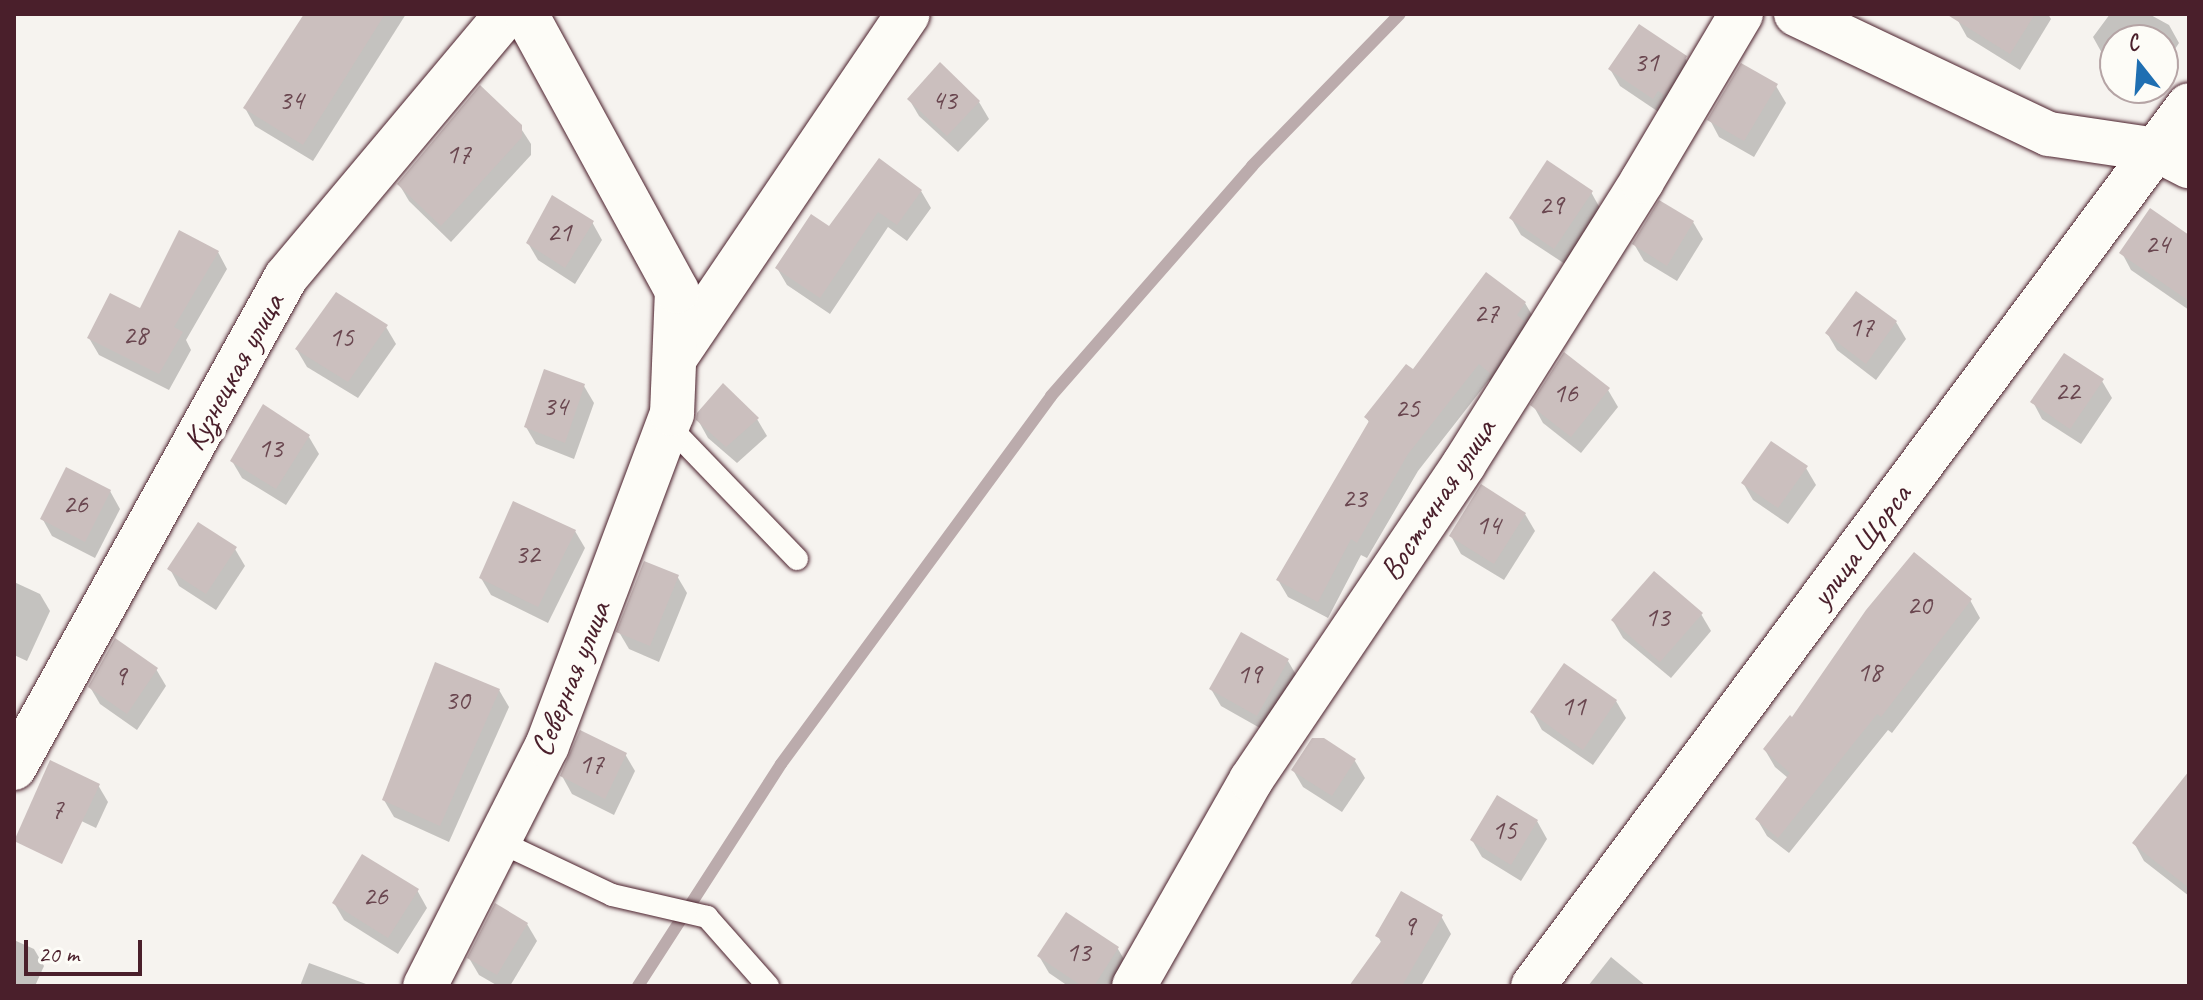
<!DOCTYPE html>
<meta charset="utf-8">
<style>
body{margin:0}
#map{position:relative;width:2203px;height:1000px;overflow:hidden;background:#f6f3ef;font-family:Caveat,sans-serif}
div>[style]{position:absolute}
.shadow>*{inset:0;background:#0003}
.stream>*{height:12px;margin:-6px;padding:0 6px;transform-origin:6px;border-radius:6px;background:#bbabac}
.building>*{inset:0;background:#cbbfbe}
.roads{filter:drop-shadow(0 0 2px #4a1f2b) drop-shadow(0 0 2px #4a1f2b)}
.lane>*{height:22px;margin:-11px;padding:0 11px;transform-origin:11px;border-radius:11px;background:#fdfcf7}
.street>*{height:44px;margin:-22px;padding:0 22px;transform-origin:22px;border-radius:22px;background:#fdfcf7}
span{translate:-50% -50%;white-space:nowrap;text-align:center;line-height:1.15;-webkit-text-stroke:8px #fdfcf7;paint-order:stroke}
.number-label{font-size:28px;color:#6a4750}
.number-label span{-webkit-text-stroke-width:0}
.street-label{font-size:32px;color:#4a1f2b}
.frame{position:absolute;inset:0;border:16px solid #4a1f2b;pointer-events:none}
.north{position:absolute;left:2099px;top:24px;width:80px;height:80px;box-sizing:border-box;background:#fdfcf7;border:2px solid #b5a4a5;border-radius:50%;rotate:343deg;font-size:22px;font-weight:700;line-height:32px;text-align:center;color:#4a1f2b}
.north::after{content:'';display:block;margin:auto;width:28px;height:36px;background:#1f6fb2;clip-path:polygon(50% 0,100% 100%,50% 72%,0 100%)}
.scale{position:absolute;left:24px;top:940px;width:118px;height:36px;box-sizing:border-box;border:4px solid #4a1f2b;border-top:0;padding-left:10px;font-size:24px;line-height:28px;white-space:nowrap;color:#4a1f2b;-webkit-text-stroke:6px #fdfcf7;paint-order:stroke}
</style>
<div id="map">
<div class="shadow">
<i style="clip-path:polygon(319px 14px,406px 14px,313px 161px,255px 126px,245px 108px)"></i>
<i style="clip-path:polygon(1960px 14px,2048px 14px,2051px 19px,2020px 70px,1967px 37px,1957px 19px)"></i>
<i style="clip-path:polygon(2110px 14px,2149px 14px,2169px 25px,2179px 43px,2163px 67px,2163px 40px,2115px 40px,2115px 63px,2103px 55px,2093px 37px)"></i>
<i style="clip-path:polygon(1685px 58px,1695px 75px,1663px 115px,1620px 86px,1610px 69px)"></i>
<i style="clip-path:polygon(1776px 86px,1786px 103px,1754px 157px,1719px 137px,1710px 120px)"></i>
<i style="clip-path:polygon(909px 99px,979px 102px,989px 119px,958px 152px,919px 116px)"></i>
<i style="clip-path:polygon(520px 127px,531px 144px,531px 155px,451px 242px,409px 201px,399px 184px)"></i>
<i style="clip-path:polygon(921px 191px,931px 208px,907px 241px,888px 227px,830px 314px,787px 285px,777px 268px,829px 229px)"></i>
<i style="clip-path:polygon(1591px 192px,1601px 210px,1565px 264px,1521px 235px,1511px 218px)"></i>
<i style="clip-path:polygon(592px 222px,602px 240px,575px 284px,538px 260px,528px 243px)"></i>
<i style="clip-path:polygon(1693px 222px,1703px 239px,1677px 281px,1644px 261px,1634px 244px)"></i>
<i style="clip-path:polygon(2189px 238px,2189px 310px,2131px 270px,2122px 253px)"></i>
<i style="clip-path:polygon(218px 252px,227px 269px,186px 340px,191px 350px,169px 390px,99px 355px,89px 338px,141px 311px)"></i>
<i style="clip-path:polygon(1525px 303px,1535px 320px,1501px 390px,1489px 380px,1418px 471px,1367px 558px,1361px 555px,1328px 618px,1288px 597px,1278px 580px,1370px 424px,1366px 417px,1413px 372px)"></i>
<i style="clip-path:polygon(1896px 322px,1906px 339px,1876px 380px,1837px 350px,1827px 333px)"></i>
<i style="clip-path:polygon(386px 327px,396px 344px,358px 398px,307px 367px,297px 350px)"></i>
<i style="clip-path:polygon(2102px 381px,2112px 398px,2081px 444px,2042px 419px,2033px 402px)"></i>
<i style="clip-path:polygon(584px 386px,594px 403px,574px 459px,536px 444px,526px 427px)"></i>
<i style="clip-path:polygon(1608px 390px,1618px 407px,1581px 453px,1543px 423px,1533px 405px)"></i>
<i style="clip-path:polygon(757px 419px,767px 436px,737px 463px,708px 438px,698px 420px)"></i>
<i style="clip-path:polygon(309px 437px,319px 454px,286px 505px,242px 478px,232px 461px)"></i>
<i style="clip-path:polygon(1806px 468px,1816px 485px,1788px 524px,1753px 500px,1743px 483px)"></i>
<i style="clip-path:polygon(110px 491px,120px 509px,95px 558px,52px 536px,42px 518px)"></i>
<i style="clip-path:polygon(1525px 514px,1535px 531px,1504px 580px,1461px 554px,1451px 536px)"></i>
<i style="clip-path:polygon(575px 531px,585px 548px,548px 623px,491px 595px,481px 578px)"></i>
<i style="clip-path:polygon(235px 549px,245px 566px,216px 610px,179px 586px,170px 569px)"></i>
<i style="clip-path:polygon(677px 576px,687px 593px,659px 662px,629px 649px,619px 632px)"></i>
<i style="clip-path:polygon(14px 582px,40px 594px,50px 611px,27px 661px,14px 655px)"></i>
<i style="clip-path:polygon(1970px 600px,1980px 618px,1892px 733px,1888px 730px,1789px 853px,1767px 836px,1757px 819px,1788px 778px,1775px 767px,1765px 750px,1793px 720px)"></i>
<i style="clip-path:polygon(1701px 614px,1711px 631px,1671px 678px,1623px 638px,1613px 621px)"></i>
<i style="clip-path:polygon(1288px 661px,1298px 678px,1267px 732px,1221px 706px,1211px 689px)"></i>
<i style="clip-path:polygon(156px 669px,166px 686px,137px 730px,100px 704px,90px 687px)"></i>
<i style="clip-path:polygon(499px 690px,509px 707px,449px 842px,394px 817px,384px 800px)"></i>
<i style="clip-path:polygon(1616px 701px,1626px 718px,1593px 765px,1542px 730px,1532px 712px)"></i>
<i style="clip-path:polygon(625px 754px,635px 771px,614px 815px,572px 794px,562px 776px)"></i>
<i style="clip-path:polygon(1355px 761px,1365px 778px,1342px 812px,1303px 787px,1293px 770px)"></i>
<i style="clip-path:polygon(2189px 778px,2189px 896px,2144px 861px,2134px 843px)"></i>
<i style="clip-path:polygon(98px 785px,108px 802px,96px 828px,48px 805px)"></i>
<i style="clip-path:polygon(1537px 821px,1547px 839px,1521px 881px,1482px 857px,1472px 840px)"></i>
<i style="clip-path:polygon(417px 890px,427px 908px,398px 954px,344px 920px,334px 903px)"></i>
<i style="clip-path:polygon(1066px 915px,1118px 949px,1128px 966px,1114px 986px,1068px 986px,1049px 973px,1039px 956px)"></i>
<i style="clip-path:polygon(1441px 916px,1451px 934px,1421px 986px,1351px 986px,1382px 944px,1378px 936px)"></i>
<i style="clip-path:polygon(527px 924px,537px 941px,510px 986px,498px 986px,479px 975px,469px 958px)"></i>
<i style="clip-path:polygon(14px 940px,34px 949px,44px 966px,35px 986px,14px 986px)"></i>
<i style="clip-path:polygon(1611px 957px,1646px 986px,1588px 986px)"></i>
<i style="clip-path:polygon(309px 963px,366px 984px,367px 986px,300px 986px)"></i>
</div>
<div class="stream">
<i style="left:638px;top:986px;width:264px;rotate:-57.2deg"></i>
<i style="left:781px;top:764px;width:456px;rotate:-53.7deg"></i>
<i style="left:1051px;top:396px;width:305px;rotate:-48.8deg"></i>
<i style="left:1252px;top:166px;width:212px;rotate:-45.8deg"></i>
</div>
<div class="building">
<i style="clip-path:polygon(304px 14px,385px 14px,303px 145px,243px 108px)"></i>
<i style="clip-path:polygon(1946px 14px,2035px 14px,2010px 54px)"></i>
<i style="clip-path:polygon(1639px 24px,1687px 56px,1664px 95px,1658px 91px,1653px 99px,1608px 69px)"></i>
<i style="clip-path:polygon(940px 62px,980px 101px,947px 136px,907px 99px)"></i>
<i style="clip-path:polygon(1741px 63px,1778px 84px,1744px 141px,1707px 120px)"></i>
<i style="clip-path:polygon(480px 85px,522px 125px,522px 137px,441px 226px,397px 184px)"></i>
<i style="clip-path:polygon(879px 158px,922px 190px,897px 225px,878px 212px,820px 298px,775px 268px,811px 214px,829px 226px)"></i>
<i style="clip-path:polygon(1547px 160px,1593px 191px,1554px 249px,1509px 218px)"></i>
<i style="clip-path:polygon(552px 195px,594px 221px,565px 268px,526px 243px)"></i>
<i style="clip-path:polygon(1659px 200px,1694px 221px,1667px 266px,1632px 244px)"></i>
<i style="clip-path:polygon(2150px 208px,2189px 235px,2189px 301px,2119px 253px)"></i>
<i style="clip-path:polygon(179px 230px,219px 251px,174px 327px,183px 332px,159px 374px,87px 338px,110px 293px,140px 308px)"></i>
<i style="clip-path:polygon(1486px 272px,1526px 302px,1517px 315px,1524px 321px,1491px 374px,1479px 364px,1408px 454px,1357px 543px,1351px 539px,1318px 602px,1276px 580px,1369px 421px,1364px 417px,1406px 364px,1413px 369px)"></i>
<i style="clip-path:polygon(1856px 291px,1897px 321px,1866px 364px,1825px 333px)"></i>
<i style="clip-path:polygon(336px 292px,388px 325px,348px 382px,295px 349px)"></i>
<i style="clip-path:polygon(1564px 352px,1610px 388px,1571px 437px,1530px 405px)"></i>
<i style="clip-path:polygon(2064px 353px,2104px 379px,2070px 429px,2030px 402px)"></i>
<i style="clip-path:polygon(544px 369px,585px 384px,565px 443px,524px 427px)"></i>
<i style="clip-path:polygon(723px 383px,759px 418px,726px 447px,696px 420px,697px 413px)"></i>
<i style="clip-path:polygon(263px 404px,310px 435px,276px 489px,230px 461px)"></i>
<i style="clip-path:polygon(1771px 441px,1808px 466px,1778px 508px,1741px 483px)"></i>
<i style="clip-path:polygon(66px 467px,111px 490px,85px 542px,40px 519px)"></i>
<i style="clip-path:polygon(1481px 484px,1526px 513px,1494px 564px,1449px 536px)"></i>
<i style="clip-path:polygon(513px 501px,576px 530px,538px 607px,479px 578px)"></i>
<i style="clip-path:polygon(198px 522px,237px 547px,206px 594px,167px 569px)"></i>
<i style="clip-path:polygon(1914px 552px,1972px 599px,1881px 717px,1877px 714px,1778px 838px,1755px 819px,1790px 773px,1763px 749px,1790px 715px,1792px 717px,1866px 610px)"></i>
<i style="clip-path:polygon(644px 561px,679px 575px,650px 646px,616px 632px)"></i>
<i style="clip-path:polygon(1654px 571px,1703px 613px,1660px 662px,1611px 620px)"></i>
<i style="clip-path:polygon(1241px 632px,1289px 659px,1257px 716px,1209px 689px)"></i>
<i style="clip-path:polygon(115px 638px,158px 668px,127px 714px,88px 687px)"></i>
<i style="clip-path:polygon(435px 662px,500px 689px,440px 826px,382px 800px)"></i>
<i style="clip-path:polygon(1564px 663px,1617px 700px,1583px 750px,1530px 712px)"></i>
<i style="clip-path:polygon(580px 730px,627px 753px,605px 799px,560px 776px)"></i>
<i style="clip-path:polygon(1312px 738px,1324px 738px,1356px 759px,1332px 796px,1291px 770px)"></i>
<i style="clip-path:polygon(50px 760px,100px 784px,62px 864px,14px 841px)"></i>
<i style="clip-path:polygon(2189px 771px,2189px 888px,2132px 843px)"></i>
<i style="clip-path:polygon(1497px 795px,1538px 820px,1511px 865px,1470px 840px)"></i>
<i style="clip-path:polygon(362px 854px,419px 889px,388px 938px,332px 903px)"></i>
<i style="clip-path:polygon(1401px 891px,1443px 915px,1402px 986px,1349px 986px,1382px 940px,1375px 936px)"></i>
<i style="clip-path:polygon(495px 903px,528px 923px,497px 975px,467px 958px)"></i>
<i style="clip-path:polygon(1066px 912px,1119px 947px,1094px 986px,1082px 986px,1037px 956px)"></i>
</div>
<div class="roads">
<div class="lane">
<i style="left:668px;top:425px;width:186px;rotate:46.1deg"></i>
<i style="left:498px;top:841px;width:126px;rotate:25.3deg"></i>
<i style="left:612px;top:895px;width:98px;rotate:13deg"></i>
<i style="left:707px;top:917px;width:92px;rotate:48.5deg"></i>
</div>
<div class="street">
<i style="left:1796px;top:14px;width:280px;rotate:25.4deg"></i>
<i style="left:2049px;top:134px;width:109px;rotate:8.4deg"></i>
<i style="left:2157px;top:150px;width:36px;rotate:27deg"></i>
<i style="left:675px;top:358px;width:415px;rotate:-55.9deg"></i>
<i style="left:14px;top:768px;width:561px;rotate:-61.01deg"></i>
<i style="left:286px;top:277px;width:344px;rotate:-50deg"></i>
<i style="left:425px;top:986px;width:269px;rotate:-63.1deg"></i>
<i style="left:547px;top:746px;width:355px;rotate:-69.4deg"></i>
<i style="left:672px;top:414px;width:123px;rotate:-87.7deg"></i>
<i style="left:677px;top:291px;width:315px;rotate:-118.6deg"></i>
<i style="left:1134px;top:986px;width:237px;rotate:-60.4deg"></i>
<i style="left:1251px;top:780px;width:381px;rotate:-56deg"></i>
<i style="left:1464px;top:464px;width:334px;rotate:-57.8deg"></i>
<i style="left:1642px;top:181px;width:194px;rotate:-59.3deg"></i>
<i style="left:1533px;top:986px;width:1098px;rotate:-53.33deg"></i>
</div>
</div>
<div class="number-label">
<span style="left:1646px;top:62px">31</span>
<span style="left:291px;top:100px">34</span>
<span style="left:944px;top:100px">43</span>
<span style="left:458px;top:154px">17</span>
<span style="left:1551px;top:205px">29</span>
<span style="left:559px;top:232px">21</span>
<span style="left:2157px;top:244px">24</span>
<span style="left:1486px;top:313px">27</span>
<span style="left:1861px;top:327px">17</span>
<span style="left:135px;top:335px">28</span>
<span style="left:341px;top:337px">15</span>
<span style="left:2067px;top:391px">22</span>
<span style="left:1565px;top:393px">16</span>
<span style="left:555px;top:406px">34</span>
<span style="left:1407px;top:408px">25</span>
<span style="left:270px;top:448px">13</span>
<span style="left:1354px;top:498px">23</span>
<span style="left:75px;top:504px">26</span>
<span style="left:1488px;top:525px">14</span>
<span style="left:527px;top:554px">32</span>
<span style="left:1919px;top:605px">20</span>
<span style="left:1657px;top:617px">13</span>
<span style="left:1869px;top:672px">18</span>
<span style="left:1249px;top:674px">19</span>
<span style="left:120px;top:676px">9</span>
<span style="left:457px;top:700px">30</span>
<span style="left:1573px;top:706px">11</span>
<span style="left:591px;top:764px">17</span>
<span style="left:57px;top:809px">7</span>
<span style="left:1504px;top:830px">15</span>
<span style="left:375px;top:896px">26</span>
<span style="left:1409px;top:926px">9</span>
<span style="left:1078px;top:952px">13</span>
</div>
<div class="street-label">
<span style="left:234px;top:372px;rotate:-61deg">Кузнецкая улица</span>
<span style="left:1438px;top:500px;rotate:-57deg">Восточная улица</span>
<span style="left:1861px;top:546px;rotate:-53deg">улица Щорса</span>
<span style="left:571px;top:679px;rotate:-68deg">Северная улица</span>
</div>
<div class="frame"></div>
<div class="north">С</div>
<div class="scale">20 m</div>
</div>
